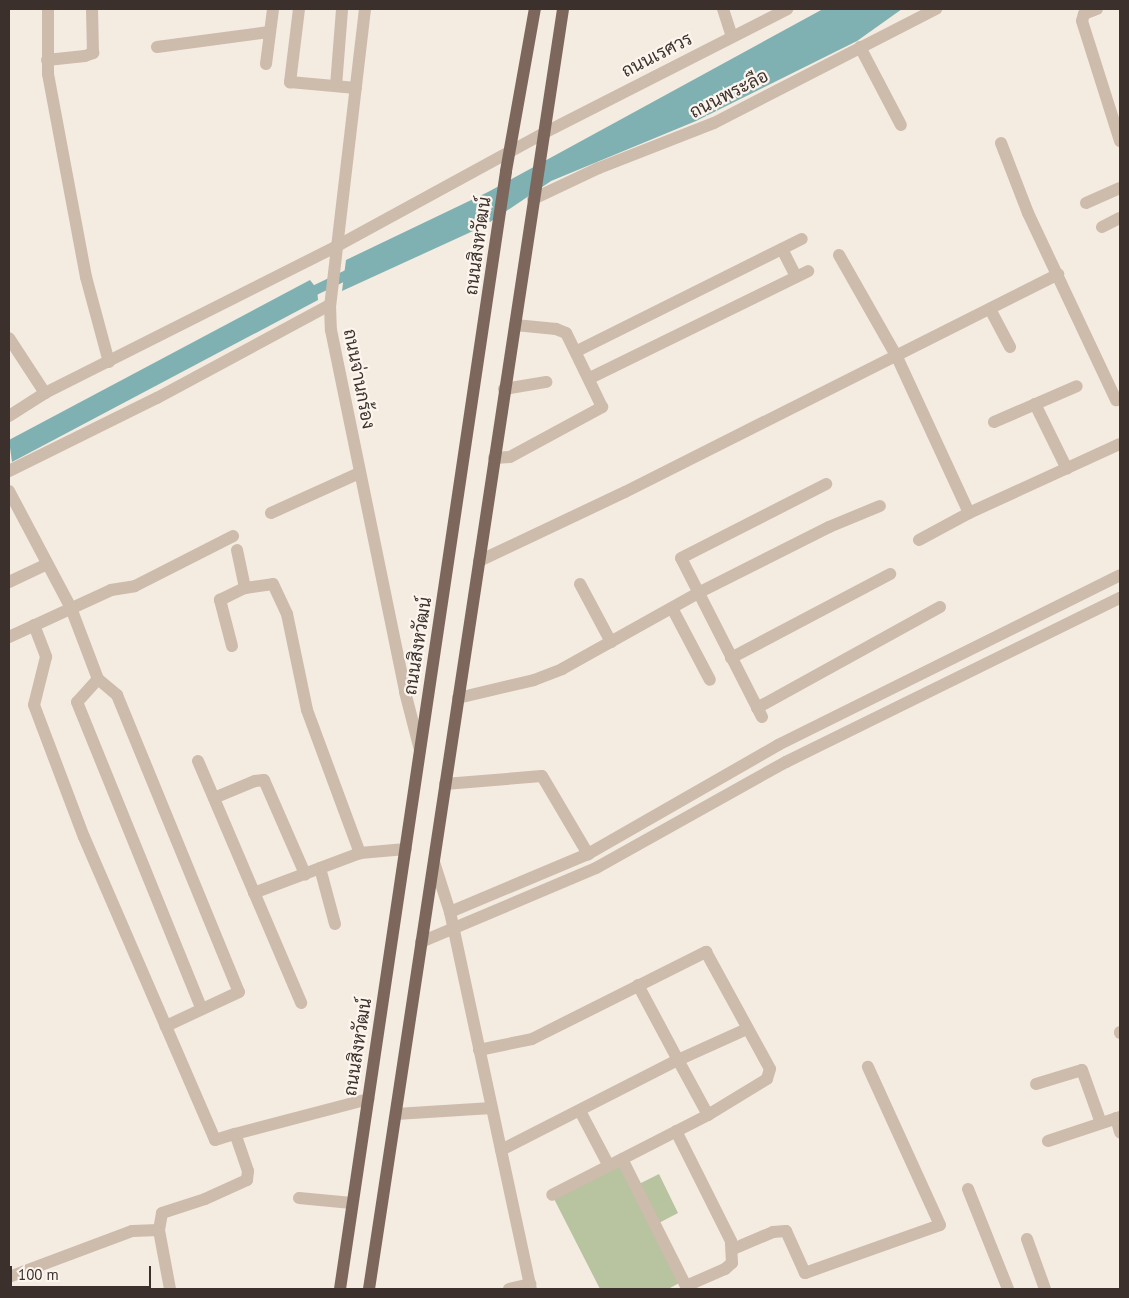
<!DOCTYPE html>
<meta charset="utf-8">
<style>
body{margin:0}
#map{position:relative;width:1129px;height:1298px;overflow:hidden;background:#f4ebe1;font-family:"PT Sans",Sarabun,sans-serif}
div>[style]{position:absolute}
.green>*{inset:0;background:#b8c4a0}
.water>*{inset:0;background:#7fb0b2}
.canal>*{height:10px;margin:-5px;padding:0 5px;transform-origin:5px;border-radius:5px;background:#7fb0b2}
.minor>*{height:12px;margin:-6px;padding:0 6px;transform-origin:6px;border-radius:6px;background:#cdbbac}
.major>*{height:12px;margin:-6px;padding:0 6px;transform-origin:6px;border-radius:6px;background:#7d675c}
span{translate:-50% -50%;white-space:nowrap;text-align:center;line-height:1.15;-webkit-text-stroke:4.5px #fbf5ee;paint-order:stroke}
.street-label{font-size:18px;color:#3b302b}
.frame{position:absolute;inset:0;border:10px solid #3b302b;pointer-events:none}
.scale{position:absolute;left:10px;top:1266px;width:141px;height:22px;box-sizing:border-box;border:2px solid #3b302b;border-top:0;padding-left:6px;font-size:15px;line-height:18px;white-space:nowrap;color:#3b302b;-webkit-text-stroke:4px #fbf5ee;paint-order:stroke}
</style>
<div id="map">
<div class="green">
<i style="clip-path:polygon(622px 1159px,635px 1186px,659px 1174px,678px 1213px,655px 1225px,683px 1281px,668px 1289px,600px 1289px,552px 1195px)"></i>
</div>
<div class="water">
<i style="clip-path:polygon(823px 9px,902px 9px,857px 41px,696px 121px,551px 181px,484px 226px,342px 291px,346px 260px,488px 192px)"></i>
<i style="clip-path:polygon(310px 280px,317px 289px,318px 300px,12px 462px,9px 440px)"></i>
</div>
<div class="canal">
<i style="left:305px;top:295px;width:55px;rotate:-25.6deg"></i>
</div>
<div class="minor">
<i style="left:48px;top:9px;width:65px;rotate:90deg"></i>
<i style="left:48px;top:74px;width:207px;rotate:79.4deg"></i>
<i style="left:86px;top:277px;width:88px;rotate:74.9deg"></i>
<i style="left:299px;top:9px;width:74px;rotate:97deg"></i>
<i style="left:290px;top:82px;width:66px;rotate:5.2deg"></i>
<i style="left:365px;top:9px;width:298px;rotate:96.7deg"></i>
<i style="left:330px;top:305px;width:25px;rotate:88deg"></i>
<i style="left:331px;top:330px;width:369px;rotate:78.4deg"></i>
<i style="left:405px;top:692px;width:60px;rotate:75.5deg"></i>
<i style="left:723px;top:9px;width:29px;rotate:72deg"></i>
<i style="left:1097px;top:9px;width:14px;rotate:159deg"></i>
<i style="left:1084px;top:14px;width:7px;rotate:106deg"></i>
<i style="left:1082px;top:21px;width:126px;rotate:72.4deg"></i>
<i style="left:157px;top:47px;width:113px;rotate:-7.6deg"></i>
<i style="left:860px;top:47px;width:88px;rotate:62.3deg"></i>
<i style="left:47px;top:60px;width:38px;rotate:-6deg"></i>
<i style="left:85px;top:56px;width:9px;rotate:-21deg"></i>
<i style="left:93px;top:53px;width:44px;rotate:-91.3deg"></i>
<i style="left:266px;top:64px;width:55px;rotate:-82.7deg"></i>
<i style="left:336px;top:86px;width:77px;rotate:-85.5deg"></i>
<i style="left:1001px;top:143px;width:75px;rotate:68.9deg"></i>
<i style="left:1028px;top:213px;width:207px;rotate:64.8deg"></i>
<i style="left:533px;top:199px;width:73px;rotate:-25.2deg"></i>
<i style="left:599px;top:168px;width:123px;rotate:-21.4deg"></i>
<i style="left:714px;top:123px;width:250px;rotate:-27.2deg"></i>
<i style="left:1086px;top:203px;width:37px;rotate:-24deg"></i>
<i style="left:1102px;top:227px;width:20px;rotate:-27deg"></i>
<i style="left:782px;top:249px;width:31px;rotate:63deg"></i>
<i style="left:839px;top:255px;width:117px;rotate:60.4deg"></i>
<i style="left:897px;top:357px;width:172px;rotate:65.2deg"></i>
<i style="left:990px;top:309px;width:43px;rotate:62.2deg"></i>
<i style="left:9px;top:338px;width:66px;rotate:56.8deg"></i>
<i style="left:577px;top:351px;width:251px;rotate:-26.5deg"></i>
<i style="left:590px;top:378px;width:243px;rotate:-26.1deg"></i>
<i style="left:504px;top:389px;width:43px;rotate:-9.5deg"></i>
<i style="left:1035px;top:404px;width:72px;rotate:63.8deg"></i>
<i style="left:9px;top:416px;width:43px;rotate:-32.6deg"></i>
<i style="left:45px;top:393px;width:327px;rotate:-26.7deg"></i>
<i style="left:337px;top:246px;width:236px;rotate:-28.6deg"></i>
<i style="left:544px;top:133px;width:273px;rotate:-27deg"></i>
<i style="left:994px;top:422px;width:90px;rotate:-23.4deg"></i>
<i style="left:494px;top:458px;width:16px;rotate:-4deg"></i>
<i style="left:510px;top:457px;width:105px;rotate:-28.5deg"></i>
<i style="left:602px;top:407px;width:82px;rotate:-115.9deg"></i>
<i style="left:566px;top:333px;width:11px;rotate:-158deg"></i>
<i style="left:556px;top:329px;width:41px;rotate:-174.4deg"></i>
<i style="left:9px;top:471px;width:165px;rotate:-26.3deg"></i>
<i style="left:157px;top:398px;width:196px;rotate:-28.3deg"></i>
<i style="left:9px;top:491px;width:132px;rotate:62.1deg"></i>
<i style="left:71px;top:608px;width:76px;rotate:69.2deg"></i>
<i style="left:98px;top:679px;width:31px;rotate:132deg"></i>
<i style="left:77px;top:702px;width:330px;rotate:67.9deg"></i>
<i style="left:271px;top:513px;width:97px;rotate:-24.4deg"></i>
<i style="left:919px;top:540px;width:57px;rotate:-28.4deg"></i>
<i style="left:969px;top:513px;width:166px;rotate:-24.6deg"></i>
<i style="left:237px;top:550px;width:39px;rotate:78deg"></i>
<i style="left:245px;top:588px;width:28px;rotate:-8deg"></i>
<i style="left:273px;top:584px;width:33px;rotate:65deg"></i>
<i style="left:287px;top:614px;width:98px;rotate:78.2deg"></i>
<i style="left:307px;top:710px;width:153px;rotate:69.7deg"></i>
<i style="left:479px;top:561px;width:161px;rotate:-25.3deg"></i>
<i style="left:625px;top:492px;width:485px;rotate:-26.7deg"></i>
<i style="left:9px;top:582px;width:42px;rotate:-25.3deg"></i>
<i style="left:580px;top:584px;width:66px;rotate:61.9deg"></i>
<i style="left:672px;top:608px;width:81px;rotate:62.2deg"></i>
<i style="left:34px;top:625px;width:34px;rotate:69deg"></i>
<i style="left:46px;top:657px;width:49px;rotate:104deg"></i>
<i style="left:34px;top:705px;width:141px;rotate:69.3deg"></i>
<i style="left:84px;top:837px;width:330px;rotate:66.6deg"></i>
<i style="left:215px;top:1140px;width:21px;rotate:-17deg"></i>
<i style="left:9px;top:637px;width:112px;rotate:-24.7deg"></i>
<i style="left:111px;top:590px;width:24px;rotate:-9deg"></i>
<i style="left:135px;top:586px;width:110px;rotate:-27deg"></i>
<i style="left:232px;top:646px;width:48px;rotate:-104.6deg"></i>
<i style="left:220px;top:600px;width:28px;rotate:-26deg"></i>
<i style="left:731px;top:658px;width:180px;rotate:-27.8deg"></i>
<i style="left:98px;top:679px;width:25px;rotate:40deg"></i>
<i style="left:117px;top:695px;width:321px;rotate:67.7deg"></i>
<i style="left:239px;top:992px;width:81px;rotate:155deg"></i>
<i style="left:458px;top:698px;width:78px;rotate:-13.3deg"></i>
<i style="left:534px;top:680px;width:30px;rotate:-21deg"></i>
<i style="left:562px;top:669px;width:156px;rotate:-29.2deg"></i>
<i style="left:698px;top:593px;width:147px;rotate:-26.7deg"></i>
<i style="left:829px;top:527px;width:55px;rotate:-22.4deg"></i>
<i style="left:757px;top:708px;width:209px;rotate:-28.9deg"></i>
<i style="left:762px;top:717px;width:178px;rotate:-117deg"></i>
<i style="left:681px;top:558px;width:163px;rotate:-27deg"></i>
<i style="left:198px;top:761px;width:263px;rotate:66.9deg"></i>
<i style="left:445px;top:784px;width:97px;rotate:-4.7deg"></i>
<i style="left:542px;top:776px;width:91px;rotate:59.5deg"></i>
<i style="left:214px;top:798px;width:44px;rotate:-22.5deg"></i>
<i style="left:255px;top:781px;width:9px;rotate:-6deg"></i>
<i style="left:264px;top:780px;width:103px;rotate:66.4deg"></i>
<i style="left:434px;top:862px;width:52px;rotate:72.3deg"></i>
<i style="left:450px;top:912px;width:386px;rotate:77.9deg"></i>
<i style="left:320px;top:868px;width:58px;rotate:75deg"></i>
<i style="left:254px;top:893px;width:113px;rotate:-20.7deg"></i>
<i style="left:360px;top:853px;width:46px;rotate:-5deg"></i>
<i style="left:450px;top:912px;width:150px;rotate:-22.8deg"></i>
<i style="left:588px;top:854px;width:219px;rotate:-29.8deg"></i>
<i style="left:778px;top:745px;width:382px;rotate:-26.4deg"></i>
<i style="left:421px;top:942px;width:190px;rotate:-22.9deg"></i>
<i style="left:596px;top:868px;width:218px;rotate:-29.2deg"></i>
<i style="left:786px;top:762px;width:372px;rotate:-26.2deg"></i>
<i style="left:1120px;top:1032px;width:1px;rotate:90deg"></i>
<i style="left:479px;top:1050px;width:54px;rotate:-11.7deg"></i>
<i style="left:532px;top:1039px;width:195px;rotate:-26.6deg"></i>
<i style="left:706px;top:952px;width:133px;rotate:61.3deg"></i>
<i style="left:770px;top:1069px;width:10px;rotate:107deg"></i>
<i style="left:767px;top:1079px;width:69px;rotate:148.6deg"></i>
<i style="left:708px;top:1115px;width:175px;rotate:152.9deg"></i>
<i style="left:1036px;top:1084px;width:48px;rotate:-16.9deg"></i>
<i style="left:1082px;top:1070px;width:56px;rotate:70.3deg"></i>
<i style="left:580px;top:1111px;width:62px;rotate:62.2deg"></i>
<i style="left:396px;top:1114px;width:96px;rotate:-3.6deg"></i>
<i style="left:708px;top:1115px;width:63px;rotate:-118.6deg"></i>
<i style="left:678px;top:1060px;width:76px;rotate:-24.2deg"></i>
<i style="left:1116px;top:1118px;width:15px;rotate:74deg"></i>
<i style="left:1048px;top:1141px;width:76px;rotate:-18.4deg"></i>
<i style="left:501px;top:1150px;width:199px;rotate:-27deg"></i>
<i style="left:678px;top:1060px;width:85px;rotate:-118.1deg"></i>
<i style="left:622px;top:1159px;width:142px;rotate:63.3deg"></i>
<i style="left:686px;top:1286px;width:43px;rotate:-23.6deg"></i>
<i style="left:725px;top:1269px;width:9px;rotate:-41deg"></i>
<i style="left:732px;top:1263px;width:22px;rotate:-93deg"></i>
<i style="left:731px;top:1241px;width:123px;rotate:-116.6deg"></i>
<i style="left:968px;top:1189px;width:108px;rotate:68.2deg"></i>
<i style="left:299px;top:1198px;width:53px;rotate:5.4deg"></i>
<i style="left:1027px;top:1239px;width:53px;rotate:70.2deg"></i>
<i style="left:733px;top:1249px;width:43px;rotate:-23deg"></i>
<i style="left:773px;top:1232px;width:13px;rotate:-4deg"></i>
<i style="left:786px;top:1231px;width:46px;rotate:65.7deg"></i>
<i style="left:805px;top:1273px;width:143px;rotate:-19.6deg"></i>
<i style="left:940px;top:1225px;width:174px;rotate:-114.5deg"></i>
<i style="left:9px;top:1277px;width:131px;rotate:-20.5deg"></i>
<i style="left:132px;top:1231px;width:27px;rotate:-2deg"></i>
<i style="left:170px;top:1289px;width:60px;rotate:-100.6deg"></i>
<i style="left:159px;top:1230px;width:17px;rotate:-80deg"></i>
<i style="left:162px;top:1213px;width:45px;rotate:-18deg"></i>
<i style="left:205px;top:1199px;width:46px;rotate:-24.3deg"></i>
<i style="left:247px;top:1180px;width:9px;rotate:-84deg"></i>
<i style="left:248px;top:1171px;width:39px;rotate:-109deg"></i>
<i style="left:235px;top:1134px;width:138px;rotate:-14.7deg"></i>
<i style="left:509px;top:1289px;width:22px;rotate:-13deg"></i>
</div>
<div class="major">
<i style="left:340px;top:1289px;width:1130px;rotate:-81.55deg"></i>
<i style="left:506px;top:171px;width:165px;rotate:-79.9deg"></i>
<i style="left:369px;top:1289px;width:1295px;rotate:-81.38deg"></i>
</div>
<div class="street-label">
<span style="left:657px;top:55px;rotate:-27deg">ถนนเรศวร</span>
<span style="left:729px;top:94px;rotate:-27deg">ถนนพระลือ</span>
<span style="left:478px;top:246px;rotate:-82deg">ถนนสิงหวัฒน์</span>
<span style="left:359px;top:379px;rotate:79deg">ถนนจ่านกร้อง</span>
<span style="left:418px;top:646px;rotate:-81deg">ถนนสิงหวัฒน์</span>
<span style="left:358px;top:1047px;rotate:-81deg">ถนนสิงหวัฒน์</span>
</div>
<div class="frame"></div>
<div class="scale">100 m</div>
</div>
